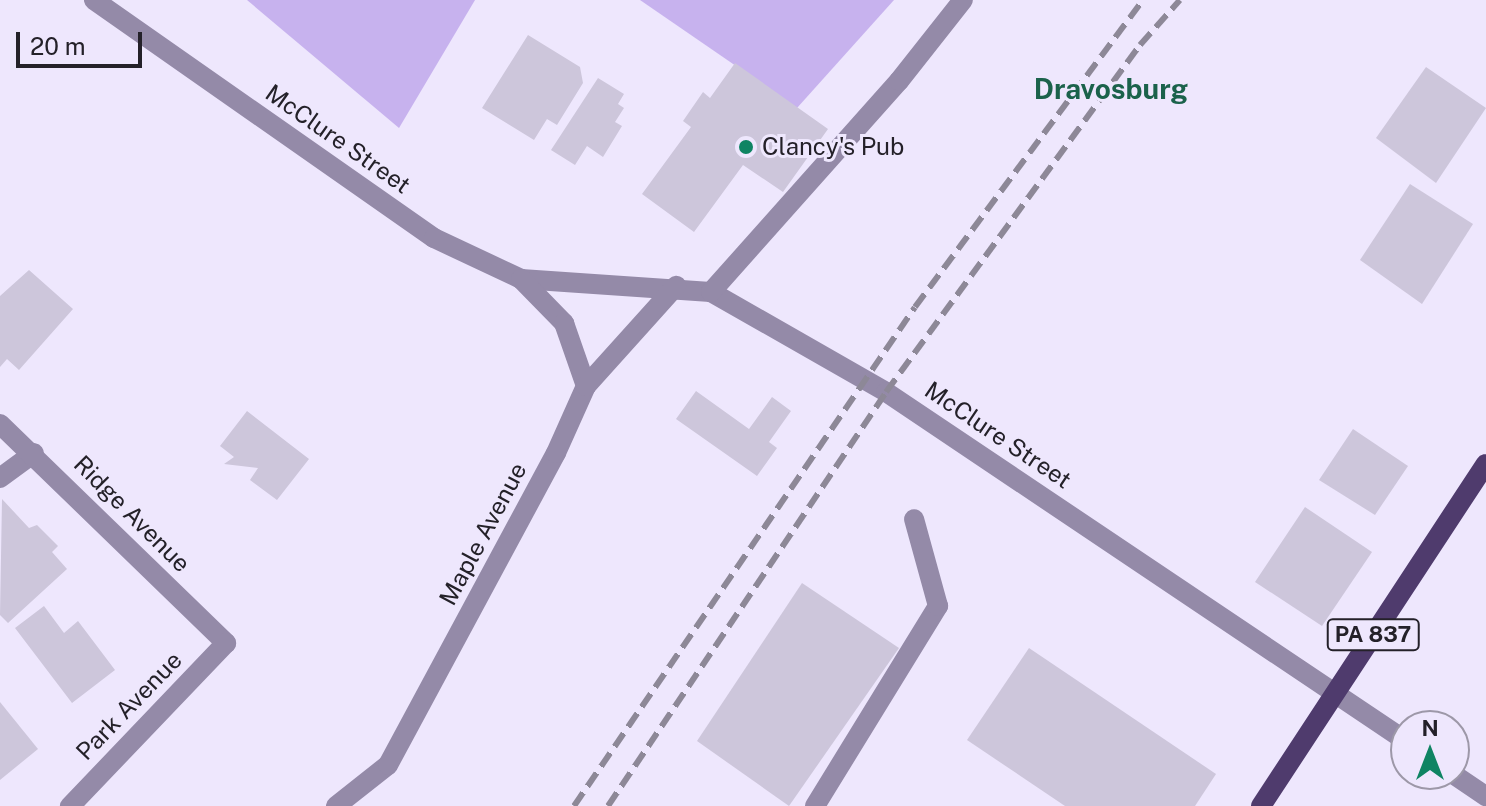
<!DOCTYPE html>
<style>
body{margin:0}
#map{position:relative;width:1486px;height:806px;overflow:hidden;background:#eee7fd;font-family:"Public Sans",sans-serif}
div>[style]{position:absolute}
.green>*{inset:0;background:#c7b2ee}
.building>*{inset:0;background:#cdc6db}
.service>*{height:20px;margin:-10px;padding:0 10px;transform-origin:10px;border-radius:10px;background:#948aa8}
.minor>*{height:20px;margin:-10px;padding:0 10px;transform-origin:10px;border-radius:10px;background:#948aa8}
.primary>*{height:20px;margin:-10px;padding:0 10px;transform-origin:10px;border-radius:10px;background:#4f3b6d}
.rail>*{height:6px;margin-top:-3px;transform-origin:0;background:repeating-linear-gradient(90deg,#8d8897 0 16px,transparent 0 24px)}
.dots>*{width:22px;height:22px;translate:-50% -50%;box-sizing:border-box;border:4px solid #eee7fd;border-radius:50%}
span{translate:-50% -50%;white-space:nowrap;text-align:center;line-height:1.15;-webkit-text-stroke:6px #eee7fd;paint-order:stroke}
.shield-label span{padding:2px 6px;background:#eee7fd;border:2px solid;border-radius:6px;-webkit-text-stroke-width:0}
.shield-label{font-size:22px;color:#242129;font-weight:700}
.street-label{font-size:24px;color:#242129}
.poi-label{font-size:24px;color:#242129}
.left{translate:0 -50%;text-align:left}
.quarter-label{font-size:28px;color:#1b624b;font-weight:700}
.north{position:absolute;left:1390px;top:710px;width:80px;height:80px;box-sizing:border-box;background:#eee7fd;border:2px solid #9d98a8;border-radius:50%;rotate:0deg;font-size:22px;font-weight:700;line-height:32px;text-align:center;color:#242129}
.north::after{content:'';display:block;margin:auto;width:28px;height:36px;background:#0f8463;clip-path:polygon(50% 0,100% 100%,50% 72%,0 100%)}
.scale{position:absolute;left:16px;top:32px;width:126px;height:36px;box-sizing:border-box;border:4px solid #242129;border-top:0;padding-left:10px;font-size:24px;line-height:28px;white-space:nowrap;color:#242129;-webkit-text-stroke:6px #eee7fd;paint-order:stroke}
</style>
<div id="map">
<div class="green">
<i style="clip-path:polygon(247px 0,475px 0,399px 128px)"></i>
<i style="clip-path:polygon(640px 0,894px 0,797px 108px)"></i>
</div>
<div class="building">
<i style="clip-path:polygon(528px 35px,580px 67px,583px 83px,557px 125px,547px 119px,534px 140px,482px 108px)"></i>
<i style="clip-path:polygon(735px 63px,828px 129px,783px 192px,743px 165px,694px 232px,642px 194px,691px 127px,683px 121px,703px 92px,710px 98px)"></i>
<i style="clip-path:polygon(1426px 67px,1486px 108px,1436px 183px,1376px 138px)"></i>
<i style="clip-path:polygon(598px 78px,624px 94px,618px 104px,624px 108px,615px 122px,622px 126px,603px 157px,587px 146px,575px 165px,551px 150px)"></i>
<i style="clip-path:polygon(1410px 184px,1473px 224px,1422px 304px,1360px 260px)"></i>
<i style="clip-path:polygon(29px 270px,73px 309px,19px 370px,7px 359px,0 367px,0 296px)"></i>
<i style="clip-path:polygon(696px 391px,749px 429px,772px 397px,791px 411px,769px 442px,777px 448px,757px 476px,676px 419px)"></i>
<i style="clip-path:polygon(247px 411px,309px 459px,277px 500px,250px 480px,258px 468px,224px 464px,234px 457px,220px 446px)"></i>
<i style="clip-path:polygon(1353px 429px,1408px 466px,1375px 515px,1319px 480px)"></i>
<i style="clip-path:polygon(2px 499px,29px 528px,37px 525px,58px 546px,52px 552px,67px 569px,8px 623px,0 615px)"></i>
<i style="clip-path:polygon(1305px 507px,1372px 552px,1322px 626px,1255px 582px)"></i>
<i style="clip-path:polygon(802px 583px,899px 648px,789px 806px,697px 741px)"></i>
<i style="clip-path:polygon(44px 606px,64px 633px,78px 621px,115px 670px,72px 703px,15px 628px)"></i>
<i style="clip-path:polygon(1029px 648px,1216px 774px,1195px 806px,1065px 806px,967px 740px)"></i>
<i style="clip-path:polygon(0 702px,38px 749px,0 780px)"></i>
</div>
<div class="service">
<i style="left:0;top:478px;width:42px;rotate:-36.3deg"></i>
<i style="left:815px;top:806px;width:235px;rotate:-58.4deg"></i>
<i style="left:938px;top:606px;width:90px;rotate:-105.4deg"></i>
</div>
<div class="minor">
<i style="left:94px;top:0;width:415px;rotate:35deg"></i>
<i style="left:434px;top:238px;width:96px;rotate:25.2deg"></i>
<i style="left:521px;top:279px;width:190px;rotate:3.9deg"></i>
<i style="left:711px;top:292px;width:202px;rotate:29.7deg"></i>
<i style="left:886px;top:392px;width:626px;rotate:33.87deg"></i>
<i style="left:521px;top:279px;width:62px;rotate:45.7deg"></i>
<i style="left:564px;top:323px;width:67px;rotate:70.8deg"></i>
<i style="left:711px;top:292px;width:283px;rotate:-48.3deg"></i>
<i style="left:899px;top:81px;width:103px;rotate:-51.7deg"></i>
<i style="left:0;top:424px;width:315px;rotate:44.1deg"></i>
<i style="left:226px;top:643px;width:226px;rotate:133.7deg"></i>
<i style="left:1453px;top:774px;width:40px;rotate:34deg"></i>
<i style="left:336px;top:806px;width:66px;rotate:-38.3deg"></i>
<i style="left:388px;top:765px;width:354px;rotate:-61.7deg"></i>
<i style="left:556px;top:453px;width:73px;rotate:-65.9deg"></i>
<i style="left:586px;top:386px;width:135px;rotate:-48deg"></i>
</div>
<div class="primary">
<i style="left:1261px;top:806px;width:409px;rotate:-56.7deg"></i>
</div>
<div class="rail">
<i style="left:574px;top:806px;width:604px;rotate:-55.65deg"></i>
<i style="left:915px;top:307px;width:382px;rotate:-53.4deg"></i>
<i style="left:608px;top:806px;width:499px;rotate:-56.1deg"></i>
<i style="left:886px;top:392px;width:430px;rotate:-53.8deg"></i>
<i style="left:1140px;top:45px;width:60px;rotate:-48.4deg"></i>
</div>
<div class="dots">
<i style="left:746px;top:147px;background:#0f8463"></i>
</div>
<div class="shield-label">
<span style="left:1373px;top:635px">PA 837</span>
</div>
<div class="street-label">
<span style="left:338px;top:139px;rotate:35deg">McClure Street</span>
<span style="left:998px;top:435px;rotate:34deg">McClure Street</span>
<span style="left:132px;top:514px;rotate:45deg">Ridge Avenue</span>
<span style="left:483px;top:534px;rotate:-62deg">Maple Avenue</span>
<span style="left:129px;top:706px;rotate:-46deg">Park Avenue</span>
</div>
<div class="poi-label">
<span class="left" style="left:762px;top:147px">Clancy's Pub</span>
</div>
<div class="quarter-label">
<span style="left:1111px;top:89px">Dravosburg</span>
</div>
<div class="north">N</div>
<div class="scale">20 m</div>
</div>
